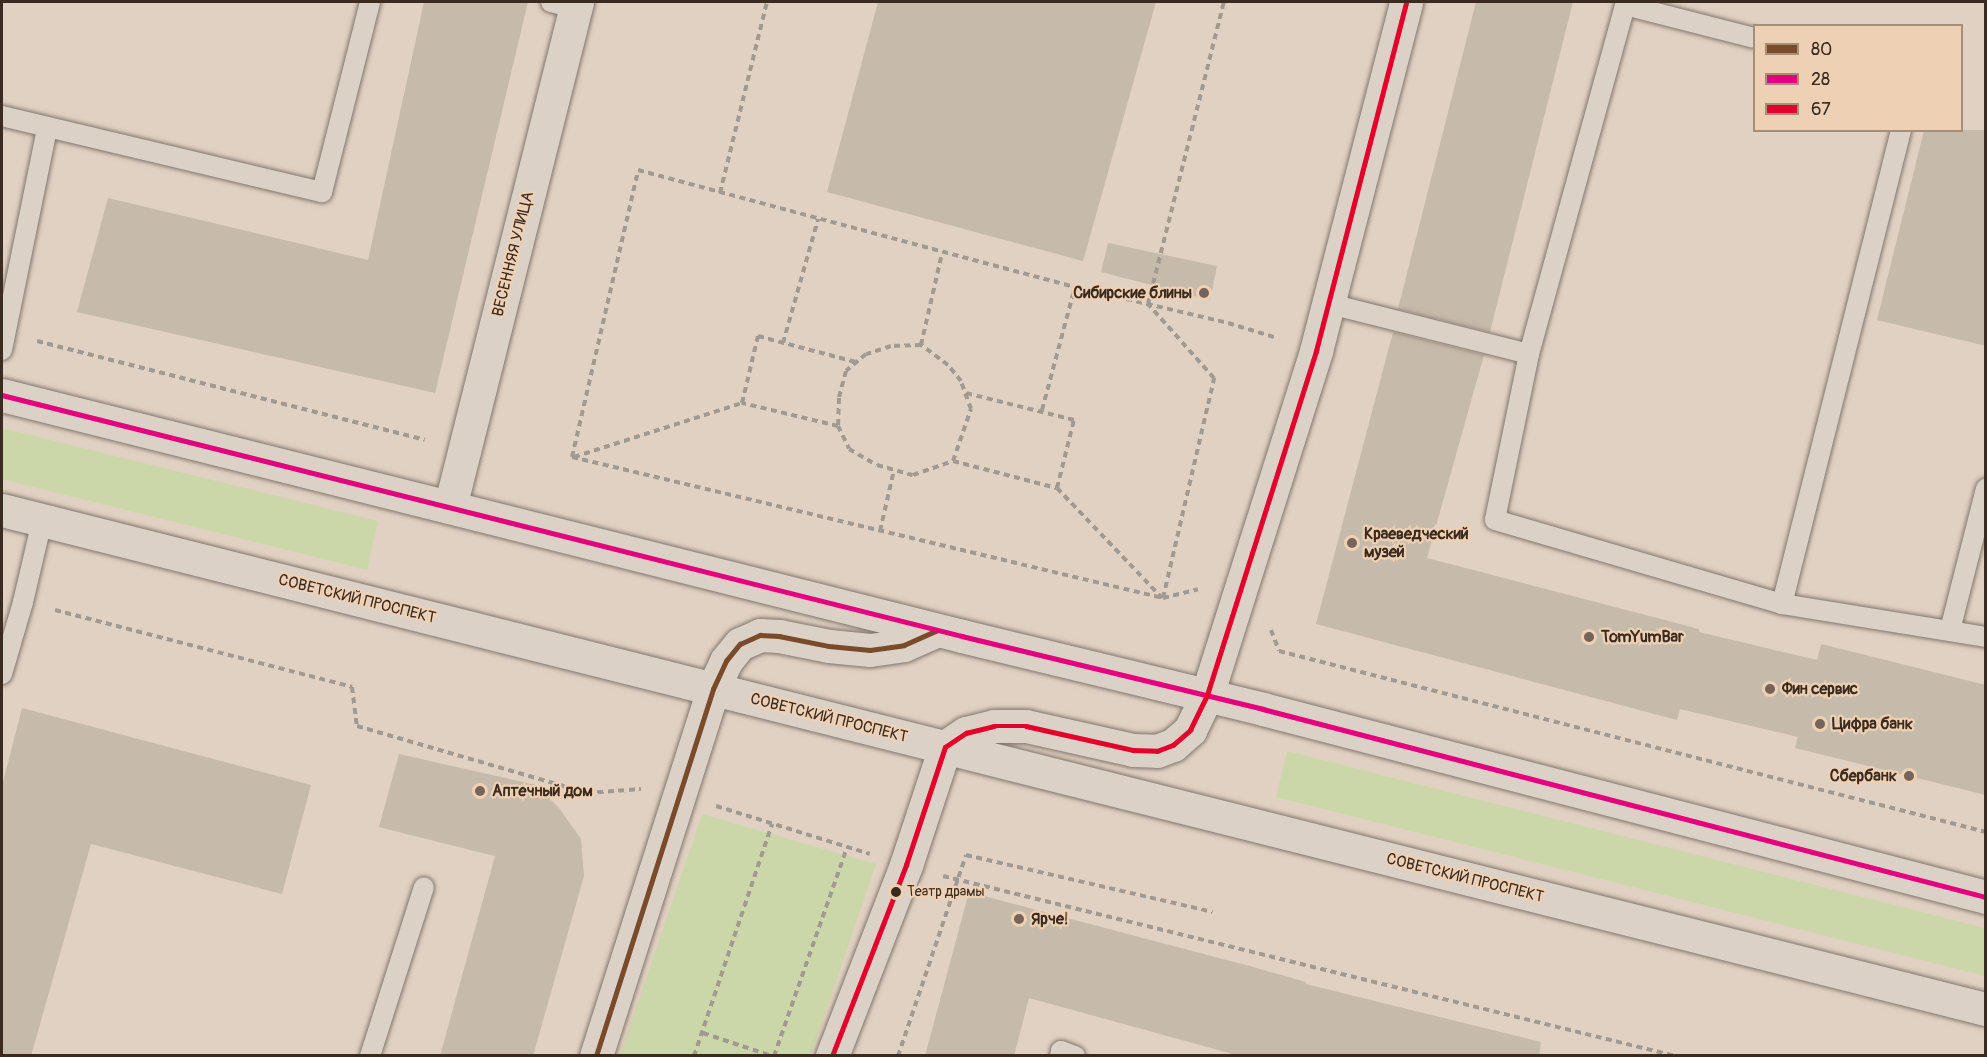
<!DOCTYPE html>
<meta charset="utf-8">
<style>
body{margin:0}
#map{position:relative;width:1987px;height:1057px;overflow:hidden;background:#e1d1c2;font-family:Pangolin,sans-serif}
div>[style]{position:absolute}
.green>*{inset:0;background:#ccd7a9}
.building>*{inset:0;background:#c6baab}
.path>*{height:4px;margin-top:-2px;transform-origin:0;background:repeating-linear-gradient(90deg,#a29991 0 6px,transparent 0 10.5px)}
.roads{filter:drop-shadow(0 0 2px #81766d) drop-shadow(0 0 2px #81766d)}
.lane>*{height:20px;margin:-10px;padding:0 10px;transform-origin:10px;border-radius:10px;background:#dcd1c7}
.street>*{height:33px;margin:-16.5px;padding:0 16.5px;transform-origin:16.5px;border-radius:16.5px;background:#dcd1c7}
.primary>*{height:33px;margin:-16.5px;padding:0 16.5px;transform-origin:16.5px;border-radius:16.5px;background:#dcd1c7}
.bus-1>*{height:4.5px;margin:-2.25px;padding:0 2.25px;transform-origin:2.25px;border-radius:2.25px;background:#7a4b2a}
.bus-2>*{height:4.5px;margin:-2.25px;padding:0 2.25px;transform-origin:2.25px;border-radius:2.25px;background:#e5007d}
.bus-3>*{height:4.5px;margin:-2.25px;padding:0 2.25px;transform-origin:2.25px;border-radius:2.25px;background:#e4002b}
.dots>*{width:16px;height:16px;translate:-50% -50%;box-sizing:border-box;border:3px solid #eed1b5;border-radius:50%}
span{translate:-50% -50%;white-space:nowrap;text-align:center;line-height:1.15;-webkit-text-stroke:4.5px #eed1b5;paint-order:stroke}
.bus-label{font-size:14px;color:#3b2a1e}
.left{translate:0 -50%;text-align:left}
.street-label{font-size:16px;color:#3b2a1e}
.poi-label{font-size:16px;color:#3b2a1e;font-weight:700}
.right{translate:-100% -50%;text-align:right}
.frame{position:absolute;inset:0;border:3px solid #3b2a1e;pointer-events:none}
.legend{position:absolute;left:1753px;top:24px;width:210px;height:108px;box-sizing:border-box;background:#eed1b5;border:2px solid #a68e79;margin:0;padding:8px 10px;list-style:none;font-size:18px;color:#3b2a1e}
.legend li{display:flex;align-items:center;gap:12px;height:30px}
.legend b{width:30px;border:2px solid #a68e79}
</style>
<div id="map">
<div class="green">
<i style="clip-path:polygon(2px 428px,378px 521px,367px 570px,2px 479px)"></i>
<i style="clip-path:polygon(1287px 751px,1985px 928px,1985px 976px,1276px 797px)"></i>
<i style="clip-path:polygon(702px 814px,876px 864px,811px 1055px,620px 1055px)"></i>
</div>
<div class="building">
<i style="clip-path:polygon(424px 2px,528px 2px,435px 393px,77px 312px,108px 198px,368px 260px)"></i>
<i style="clip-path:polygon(878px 2px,1156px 2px,1083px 261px,827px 192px)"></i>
<i style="clip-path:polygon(1476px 2px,1573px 2px,1490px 332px,1398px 309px)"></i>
<i style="clip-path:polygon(1924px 130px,1986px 130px,1986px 346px,1877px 320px)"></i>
<i style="clip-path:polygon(1108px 243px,1217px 266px,1210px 300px,1101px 272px)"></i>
<i style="clip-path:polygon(1393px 332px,1484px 355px,1427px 558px,1699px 629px,1699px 632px,1817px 660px,1821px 644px,1986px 685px,1986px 795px,1795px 748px,1798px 737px,1680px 709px,1677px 720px,1316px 624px)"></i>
<i style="clip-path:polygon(22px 708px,311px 785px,282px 894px,91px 844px,31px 1056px,2px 1056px,2px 786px)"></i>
<i style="clip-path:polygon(399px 754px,536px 785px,559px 808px,581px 839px,584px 876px,533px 1056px,440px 1056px,495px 856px,379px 827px)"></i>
<i style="clip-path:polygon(969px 892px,1253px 967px,1306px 982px,1306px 984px,1541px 1042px,1539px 1056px,1240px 1056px,1029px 998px,1014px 1056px,925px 1056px)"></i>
</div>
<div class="path">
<i style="left:720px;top:193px;width:197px;rotate:-76.2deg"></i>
<i style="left:37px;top:341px;width:400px;rotate:14.3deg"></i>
<i style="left:783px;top:343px;width:129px;rotate:-74.2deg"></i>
<i style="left:921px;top:345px;width:30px;rotate:178deg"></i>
<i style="left:891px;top:346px;width:26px;rotate:162deg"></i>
<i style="left:866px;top:354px;width:26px;rotate:140deg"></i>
<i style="left:846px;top:371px;width:28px;rotate:105deg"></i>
<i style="left:839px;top:398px;width:28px;rotate:92deg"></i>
<i style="left:838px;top:426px;width:25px;rotate:64deg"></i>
<i style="left:849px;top:449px;width:32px;rotate:30deg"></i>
<i style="left:877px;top:465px;width:37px;rotate:16deg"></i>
<i style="left:913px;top:475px;width:42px;rotate:-19.3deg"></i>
<i style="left:953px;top:461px;width:55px;rotate:-70.9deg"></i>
<i style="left:971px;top:409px;width:30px;rotate:-110deg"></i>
<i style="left:961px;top:381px;width:21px;rotate:-129deg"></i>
<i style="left:948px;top:365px;width:34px;rotate:-143deg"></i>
<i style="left:921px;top:345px;width:94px;rotate:-77.1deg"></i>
<i style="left:1042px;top:410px;width:127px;rotate:-75deg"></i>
<i style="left:838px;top:426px;width:99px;rotate:-166.5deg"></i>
<i style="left:742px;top:403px;width:69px;rotate:-76.6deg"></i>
<i style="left:758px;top:336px;width:101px;rotate:14.9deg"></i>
<i style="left:572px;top:457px;width:608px;rotate:13.42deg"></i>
<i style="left:1163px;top:598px;width:36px;rotate:-14deg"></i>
<i style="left:572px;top:457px;width:294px;rotate:-77deg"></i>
<i style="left:638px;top:170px;width:452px;rotate:15deg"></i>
<i style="left:1075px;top:287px;width:157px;rotate:13.2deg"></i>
<i style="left:1228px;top:323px;width:51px;rotate:17deg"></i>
<i style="left:574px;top:457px;width:176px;rotate:-17.8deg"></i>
<i style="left:953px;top:461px;width:107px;rotate:14.6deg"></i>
<i style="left:1057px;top:488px;width:70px;rotate:-76deg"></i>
<i style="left:1074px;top:420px;width:111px;rotate:-166deg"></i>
<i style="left:1057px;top:488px;width:152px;rotate:46.3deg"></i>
<i style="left:880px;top:531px;width:63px;rotate:-77.1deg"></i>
<i style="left:1163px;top:598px;width:226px;rotate:-76.9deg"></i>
<i style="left:1214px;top:378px;width:99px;rotate:-131.7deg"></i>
<i style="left:1148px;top:304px;width:311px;rotate:-75.9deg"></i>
<i style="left:55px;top:610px;width:307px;rotate:14.5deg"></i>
<i style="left:352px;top:687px;width:39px;rotate:83deg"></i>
<i style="left:357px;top:726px;width:240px;rotate:16.2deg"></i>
<i style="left:587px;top:793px;width:54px;rotate:-4.2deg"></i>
<i style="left:1271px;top:630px;width:22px;rotate:69deg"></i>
<i style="left:1279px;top:651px;width:730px;rotate:14.36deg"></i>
<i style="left:716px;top:806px;width:161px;rotate:17.3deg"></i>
<i style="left:943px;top:876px;width:755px;rotate:13.8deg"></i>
<i style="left:703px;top:1033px;width:73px;rotate:18.4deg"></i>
<i style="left:694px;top:1056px;width:245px;rotate:-71.4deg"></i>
<i style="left:774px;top:1056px;width:221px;rotate:-70.7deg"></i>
<i style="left:898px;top:1056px;width:212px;rotate:-71.3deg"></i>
<i style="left:966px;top:855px;width:253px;rotate:13deg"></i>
</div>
<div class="roads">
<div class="lane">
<i style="left:551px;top:2px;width:25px;rotate:14deg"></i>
<i style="left:2px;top:116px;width:329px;rotate:13.4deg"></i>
<i style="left:322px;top:192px;width:196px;rotate:-75.8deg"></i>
<i style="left:1326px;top:303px;width:209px;rotate:14.1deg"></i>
<i style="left:1529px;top:354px;width:362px;rotate:-74.6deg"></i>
<i style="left:1625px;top:5px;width:133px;rotate:14.3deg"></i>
<i style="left:2px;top:350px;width:227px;rotate:-78.5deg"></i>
<i style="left:1529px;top:354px;width:169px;rotate:101.6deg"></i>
<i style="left:1495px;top:520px;width:299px;rotate:16.3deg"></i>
<i style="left:1782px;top:604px;width:207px;rotate:9.2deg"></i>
<i style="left:1782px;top:604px;width:489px;rotate:-75.9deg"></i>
<i style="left:1950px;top:630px;width:146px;rotate:-75.7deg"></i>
<i style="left:2px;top:674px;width:75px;rotate:-73.7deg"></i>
<i style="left:23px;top:602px;width:83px;rotate:-76.8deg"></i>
<i style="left:370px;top:1056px;width:177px;rotate:-72.3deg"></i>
<i style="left:1060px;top:1056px;width:5px;rotate:-79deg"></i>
<i style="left:1061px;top:1051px;width:15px;rotate:20deg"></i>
</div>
<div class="street">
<i style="left:450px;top:507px;width:521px;rotate:-75.88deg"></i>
<i style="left:596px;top:1056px;width:385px;rotate:-72.3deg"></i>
<i style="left:713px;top:689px;width:31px;rotate:-65deg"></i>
<i style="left:726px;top:661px;width:22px;rotate:-51deg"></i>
<i style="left:740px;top:644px;width:22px;rotate:-24deg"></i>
<i style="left:760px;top:635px;width:19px;rotate:3deg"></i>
<i style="left:779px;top:636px;width:51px;rotate:11.3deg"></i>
<i style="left:829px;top:646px;width:41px;rotate:5.6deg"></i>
<i style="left:870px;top:650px;width:34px;rotate:-8deg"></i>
<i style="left:904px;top:645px;width:36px;rotate:-24deg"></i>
<i style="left:832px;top:1056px;width:205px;rotate:-68.8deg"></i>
<i style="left:906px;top:865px;width:124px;rotate:-71.7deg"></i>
<i style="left:945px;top:747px;width:25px;rotate:-34deg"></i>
<i style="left:966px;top:733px;width:29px;rotate:-14deg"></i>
<i style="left:994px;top:726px;width:32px"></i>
<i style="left:1026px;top:726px;width:110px;rotate:12.6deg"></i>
<i style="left:1133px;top:750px;width:24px;rotate:2deg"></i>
<i style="left:1157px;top:751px;width:17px;rotate:-21deg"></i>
<i style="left:1173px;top:745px;width:23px;rotate:-41deg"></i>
<i style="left:1190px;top:730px;width:39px;rotate:-64deg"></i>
<i style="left:1207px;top:695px;width:361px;rotate:-72.4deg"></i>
<i style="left:1316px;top:351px;width:360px;rotate:-75.5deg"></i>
</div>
<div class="primary">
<i style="left:2px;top:395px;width:990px;rotate:14.09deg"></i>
<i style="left:962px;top:636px;width:310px;rotate:13.6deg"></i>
<i style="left:1263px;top:709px;width:747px;rotate:14.58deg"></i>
<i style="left:2px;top:510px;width:2046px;rotate:14.12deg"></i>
</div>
</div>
<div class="bus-1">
<i style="left:596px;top:1056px;width:385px;rotate:-72.3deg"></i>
<i style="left:713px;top:689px;width:31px;rotate:-65deg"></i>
<i style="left:726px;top:661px;width:22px;rotate:-51deg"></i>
<i style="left:740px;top:644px;width:22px;rotate:-24deg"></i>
<i style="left:760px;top:635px;width:19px;rotate:3deg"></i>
<i style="left:779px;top:636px;width:51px;rotate:11.3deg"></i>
<i style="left:829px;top:646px;width:41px;rotate:5.6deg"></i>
<i style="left:870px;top:650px;width:34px;rotate:-8deg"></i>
<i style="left:904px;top:645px;width:36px;rotate:-24deg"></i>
</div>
<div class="bus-2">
<i style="left:2px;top:395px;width:990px;rotate:14.09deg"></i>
<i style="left:962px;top:636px;width:310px;rotate:13.6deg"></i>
<i style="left:1263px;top:709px;width:747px;rotate:14.58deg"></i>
</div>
<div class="bus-3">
<i style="left:832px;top:1056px;width:205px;rotate:-68.8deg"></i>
<i style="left:906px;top:865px;width:124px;rotate:-71.7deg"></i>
<i style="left:945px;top:747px;width:25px;rotate:-34deg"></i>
<i style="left:966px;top:733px;width:29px;rotate:-14deg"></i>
<i style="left:994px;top:726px;width:32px"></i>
<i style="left:1026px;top:726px;width:110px;rotate:12.6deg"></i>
<i style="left:1133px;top:750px;width:24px;rotate:2deg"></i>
<i style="left:1157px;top:751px;width:17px;rotate:-21deg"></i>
<i style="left:1173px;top:745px;width:23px;rotate:-41deg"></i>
<i style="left:1190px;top:730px;width:39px;rotate:-64deg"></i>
<i style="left:1207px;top:695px;width:361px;rotate:-72.4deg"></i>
<i style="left:1316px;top:351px;width:360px;rotate:-75.5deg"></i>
</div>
<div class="dots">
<i style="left:1204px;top:293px;background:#756457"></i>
<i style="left:1352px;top:543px;background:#756457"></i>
<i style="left:1589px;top:637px;background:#756457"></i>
<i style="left:1770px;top:689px;background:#756457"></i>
<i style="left:1820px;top:724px;background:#756457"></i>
<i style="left:1909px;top:776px;background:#756457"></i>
<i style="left:480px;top:791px;background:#756457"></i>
<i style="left:896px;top:892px;background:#3b2a1e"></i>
<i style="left:1019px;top:919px;background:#756457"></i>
</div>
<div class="bus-label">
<span class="left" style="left:907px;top:892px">Театр драмы</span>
</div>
<div class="street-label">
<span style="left:513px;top:254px;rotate:-76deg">ВЕСЕННЯЯ УЛИЦА</span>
<span style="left:357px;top:599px;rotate:14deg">СОВЕТСКИЙ ПРОСПЕКТ</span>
<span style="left:829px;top:718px;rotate:14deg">СОВЕТСКИЙ ПРОСПЕКТ</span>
<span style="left:1465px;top:878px;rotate:14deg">СОВЕТСКИЙ ПРОСПЕКТ</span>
</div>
<div class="poi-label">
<span class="right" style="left:1192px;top:293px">Сибирские блины</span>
<span class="left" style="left:1364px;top:543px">Краеведческий<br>музей</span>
<span class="left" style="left:1601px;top:637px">TomYumBar</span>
<span class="left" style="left:1782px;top:689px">Фин сервис</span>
<span class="left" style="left:1832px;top:724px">Цифра банк</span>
<span class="right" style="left:1897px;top:776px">Сбербанк</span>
<span class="left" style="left:492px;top:791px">Аптечный дом</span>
<span class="left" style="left:1031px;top:919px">Ярче!</span>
</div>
<div class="frame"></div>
<ul class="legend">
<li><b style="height:8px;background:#7a4b2a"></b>80</li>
<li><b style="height:8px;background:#e5007d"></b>28</li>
<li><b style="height:8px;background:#e4002b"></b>67</li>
</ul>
</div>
